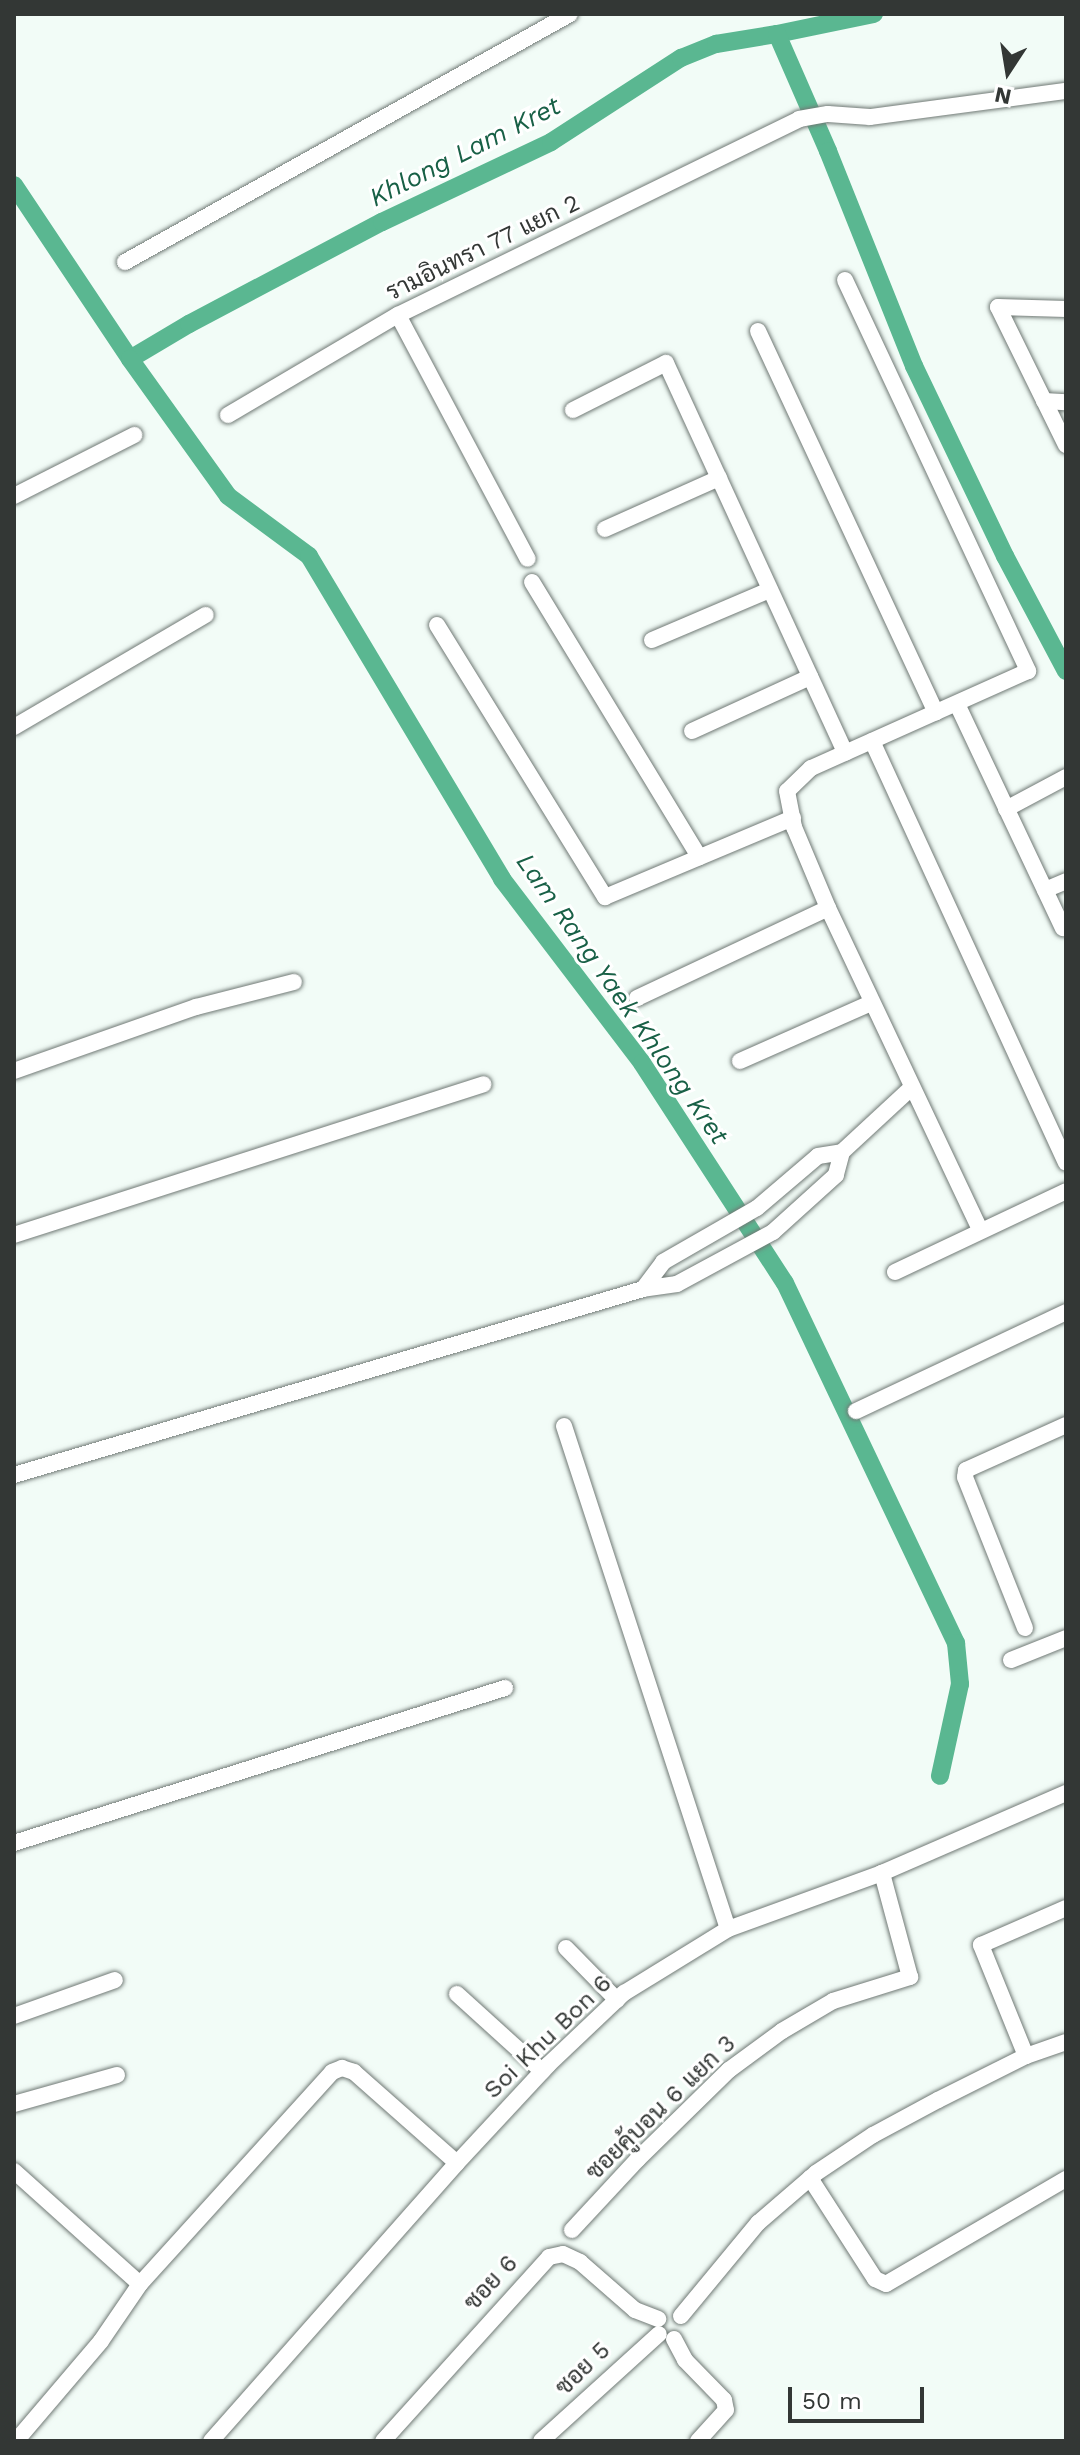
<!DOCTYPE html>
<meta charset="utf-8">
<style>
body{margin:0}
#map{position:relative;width:1080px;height:2455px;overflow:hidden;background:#f2fcf7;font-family:"Work Sans",Sarabun,sans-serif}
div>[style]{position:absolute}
.canal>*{height:18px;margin:-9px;padding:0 9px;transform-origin:9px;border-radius:9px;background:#5ab791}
.roads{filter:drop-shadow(0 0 2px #707975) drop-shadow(0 0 2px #707975)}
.street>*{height:16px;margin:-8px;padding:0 8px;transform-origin:8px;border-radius:8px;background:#fff}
span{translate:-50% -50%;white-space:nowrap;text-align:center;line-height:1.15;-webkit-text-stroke:6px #fff;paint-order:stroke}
.street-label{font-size:24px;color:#333735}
.water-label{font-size:26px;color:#186046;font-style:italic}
.frame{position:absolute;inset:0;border:16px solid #333735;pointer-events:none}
.north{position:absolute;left:968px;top:32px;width:80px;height:80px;-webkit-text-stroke:6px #fff;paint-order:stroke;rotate:192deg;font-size:22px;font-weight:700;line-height:32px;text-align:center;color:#333735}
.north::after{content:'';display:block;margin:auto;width:28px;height:36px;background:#333735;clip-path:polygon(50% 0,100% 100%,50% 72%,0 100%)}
.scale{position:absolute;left:788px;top:2387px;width:136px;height:36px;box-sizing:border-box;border:4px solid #333735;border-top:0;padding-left:10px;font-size:24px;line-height:28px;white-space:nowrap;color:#333735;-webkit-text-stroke:6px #fff;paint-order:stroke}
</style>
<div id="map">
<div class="canal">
<i style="left:777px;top:34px;width:99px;rotate:-11.7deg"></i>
<i style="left:14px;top:185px;width:209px;rotate:56.3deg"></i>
<i style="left:130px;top:359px;width:69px;rotate:-30.7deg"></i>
<i style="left:189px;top:324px;width:218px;rotate:-27.9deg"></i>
<i style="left:382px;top:222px;width:187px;rotate:-25.3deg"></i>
<i style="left:551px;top:142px;width:155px;rotate:-32.9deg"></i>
<i style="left:681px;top:58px;width:38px;rotate:-22deg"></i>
<i style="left:716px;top:44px;width:62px;rotate:-9.3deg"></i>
<i style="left:777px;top:34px;width:128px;rotate:66.4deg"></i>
<i style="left:828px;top:151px;width:232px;rotate:68.2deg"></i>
<i style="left:914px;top:366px;width:211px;rotate:64.4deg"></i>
<i style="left:1005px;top:556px;width:130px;rotate:62.1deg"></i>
<i style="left:130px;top:359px;width:168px;rotate:54.4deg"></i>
<i style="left:228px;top:496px;width:101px;rotate:36.5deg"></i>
<i style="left:309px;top:556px;width:376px;rotate:59.1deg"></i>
<i style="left:502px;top:879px;width:231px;rotate:52.7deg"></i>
<i style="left:642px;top:1063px;width:262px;rotate:57deg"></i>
<i style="left:785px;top:1283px;width:399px;rotate:64.6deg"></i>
<i style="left:956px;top:1643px;width:41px;rotate:84.4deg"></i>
<i style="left:960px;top:1684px;width:94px;rotate:102.3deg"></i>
</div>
<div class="roads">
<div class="street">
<i style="left:125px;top:262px;width:509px;rotate:-29.13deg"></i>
<i style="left:845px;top:280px;width:432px;rotate:64.9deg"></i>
<i style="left:1028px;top:671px;width:238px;rotate:155.9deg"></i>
<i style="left:811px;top:768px;width:33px;rotate:136deg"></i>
<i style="left:787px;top:791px;width:37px;rotate:79deg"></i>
<i style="left:794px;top:827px;width:88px;rotate:67.2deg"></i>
<i style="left:828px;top:908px;width:356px;rotate:64.7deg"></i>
<i style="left:1066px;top:309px;width:68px;rotate:-178.3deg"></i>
<i style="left:998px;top:307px;width:154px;rotate:63.8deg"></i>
<i style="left:398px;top:315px;width:276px;rotate:62deg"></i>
<i style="left:758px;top:331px;width:421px;rotate:65deg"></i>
<i style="left:1044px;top:401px;width:22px;rotate:3deg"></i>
<i style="left:573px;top:410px;width:104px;rotate:-26.8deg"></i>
<i style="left:666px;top:363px;width:429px;rotate:65.3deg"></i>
<i style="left:228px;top:415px;width:197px;rotate:-30.5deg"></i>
<i style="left:398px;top:315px;width:446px;rotate:-26deg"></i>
<i style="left:799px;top:119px;width:29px;rotate:-10deg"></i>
<i style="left:828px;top:114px;width:42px;rotate:4.1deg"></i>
<i style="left:870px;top:117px;width:198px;rotate:-7.6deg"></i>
<i style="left:14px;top:496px;width:135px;rotate:-26.9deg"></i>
<i style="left:605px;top:529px;width:125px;rotate:-24.1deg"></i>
<i style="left:532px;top:582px;width:322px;rotate:58.7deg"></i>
<i style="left:437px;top:625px;width:320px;rotate:58.3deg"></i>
<i style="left:605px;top:897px;width:204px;rotate:-22.8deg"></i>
<i style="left:652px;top:640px;width:128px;rotate:-23deg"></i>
<i style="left:957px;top:704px;width:248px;rotate:64.7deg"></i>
<i style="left:14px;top:727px;width:222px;rotate:-30.3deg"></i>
<i style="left:692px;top:731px;width:130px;rotate:-24.6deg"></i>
<i style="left:872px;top:741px;width:464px;rotate:65.3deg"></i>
<i style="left:1006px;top:809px;width:68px;rotate:-28.1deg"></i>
<i style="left:1045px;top:890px;width:23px;rotate:-23deg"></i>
<i style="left:637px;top:998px;width:211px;rotate:-25.2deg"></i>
<i style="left:740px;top:1061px;width:143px;rotate:-23.9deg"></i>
<i style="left:14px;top:1071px;width:193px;rotate:-19.4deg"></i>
<i style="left:196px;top:1007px;width:101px;rotate:-14.3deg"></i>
<i style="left:842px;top:1152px;width:24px;rotate:105deg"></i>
<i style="left:836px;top:1175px;width:85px;rotate:137.9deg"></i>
<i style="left:773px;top:1232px;width:109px;rotate:151.6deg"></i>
<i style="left:677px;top:1284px;width:34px;rotate:172deg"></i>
<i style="left:643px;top:1289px;width:34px;rotate:-53deg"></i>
<i style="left:663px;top:1262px;width:108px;rotate:-29.9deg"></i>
<i style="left:757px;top:1208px;width:80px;rotate:-40.4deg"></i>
<i style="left:818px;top:1156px;width:24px;rotate:-9deg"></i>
<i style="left:842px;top:1152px;width:93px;rotate:-42.8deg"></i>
<i style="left:14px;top:1235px;width:493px;rotate:-17.8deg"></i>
<i style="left:895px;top:1272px;width:189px;rotate:-25.3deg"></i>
<i style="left:856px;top:1411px;width:232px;rotate:-25.2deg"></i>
<i style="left:564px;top:1426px;width:529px;rotate:71.94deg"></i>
<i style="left:14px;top:1475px;width:656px;rotate:-16.47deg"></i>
<i style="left:1025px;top:1628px;width:162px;rotate:-111.7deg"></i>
<i style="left:965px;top:1477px;width:7px;rotate:-82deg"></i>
<i style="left:966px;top:1470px;width:110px;rotate:-24.2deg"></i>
<i style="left:1011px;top:1660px;width:59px;rotate:-21.8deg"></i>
<i style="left:14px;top:1843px;width:515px;rotate:-17.52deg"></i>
<i style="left:566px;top:1948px;width:73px;rotate:45.6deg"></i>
<i style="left:457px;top:1994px;width:115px;rotate:42.2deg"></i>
<i style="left:14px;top:2016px;width:107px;rotate:-19.6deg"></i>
<i style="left:1026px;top:2056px;width:120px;rotate:-112.1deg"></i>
<i style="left:981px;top:1945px;width:93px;rotate:-23.5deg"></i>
<i style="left:14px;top:2104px;width:107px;rotate:-15.7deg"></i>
<i style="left:14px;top:2171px;width:169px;rotate:41.9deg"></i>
<i style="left:810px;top:2178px;width:120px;rotate:57.2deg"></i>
<i style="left:875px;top:2279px;width:12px;rotate:24deg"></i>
<i style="left:886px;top:2284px;width:208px;rotate:-30.3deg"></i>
<i style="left:572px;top:2230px;width:96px;rotate:-47.1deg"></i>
<i style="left:637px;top:2160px;width:129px;rotate:-44.4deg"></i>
<i style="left:729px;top:2070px;width:66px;rotate:-36.3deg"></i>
<i style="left:782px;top:2031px;width:59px;rotate:-30.5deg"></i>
<i style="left:833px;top:2001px;width:81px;rotate:-17.3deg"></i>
<i style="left:910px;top:1977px;width:108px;rotate:-105.1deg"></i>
<i style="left:681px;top:2316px;width:121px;rotate:-50.4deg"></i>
<i style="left:758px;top:2223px;width:77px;rotate:-40.8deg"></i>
<i style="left:816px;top:2173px;width:69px;rotate:-33.7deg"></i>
<i style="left:873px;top:2135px;width:74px;rotate:-28.3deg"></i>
<i style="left:938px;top:2100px;width:98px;rotate:-26.6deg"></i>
<i style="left:1026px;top:2056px;width:42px;rotate:-19.3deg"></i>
<i style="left:674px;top:2339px;width:24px;rotate:62deg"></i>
<i style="left:685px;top:2360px;width:56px;rotate:45.7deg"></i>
<i style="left:724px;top:2400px;width:10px;rotate:79deg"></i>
<i style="left:726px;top:2410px;width:42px;rotate:132.1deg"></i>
<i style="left:16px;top:2441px;width:131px;rotate:-49.6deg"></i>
<i style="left:101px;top:2341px;width:69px;rotate:-55.6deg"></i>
<i style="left:140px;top:2284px;width:286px;rotate:-47.8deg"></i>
<i style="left:332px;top:2072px;width:11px;rotate:-22deg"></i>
<i style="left:342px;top:2068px;width:13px;rotate:18deg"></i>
<i style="left:354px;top:2072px;width:137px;rotate:41.5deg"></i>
<i style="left:211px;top:2441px;width:371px;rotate:-48.5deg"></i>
<i style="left:457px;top:2163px;width:134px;rotate:-47.1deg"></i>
<i style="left:548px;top:2065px;width:105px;rotate:-43.5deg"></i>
<i style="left:624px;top:1993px;width:122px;rotate:-31.6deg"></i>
<i style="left:728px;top:1929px;width:164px;rotate:-20deg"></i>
<i style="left:882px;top:1873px;width:201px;rotate:-23.5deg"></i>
<i style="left:383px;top:2441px;width:248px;rotate:-47.9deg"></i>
<i style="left:549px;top:2257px;width:14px;rotate:-12deg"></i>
<i style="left:563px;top:2254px;width:19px;rotate:25deg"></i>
<i style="left:580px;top:2262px;width:73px;rotate:41.1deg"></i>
<i style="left:635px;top:2310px;width:25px;rotate:21deg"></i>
<i style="left:541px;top:2441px;width:159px;rotate:-42.2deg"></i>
</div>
</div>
<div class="street-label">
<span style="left:483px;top:248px;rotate:-26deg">รามอินทรา 77 แยก 2</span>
<span style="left:548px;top:2037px;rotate:-44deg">Soi Khu Bon 6</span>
<span style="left:661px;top:2108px;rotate:-44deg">ซอยคู้บอน 6 แยก 3</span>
<span style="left:491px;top:2283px;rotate:-47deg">ซอย 6</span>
<span style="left:583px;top:2369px;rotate:-44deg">ซอย 5</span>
</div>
<div class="water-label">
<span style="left:465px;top:152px;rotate:-27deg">Khlong Lam Kret</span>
<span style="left:622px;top:999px;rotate:55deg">Lam Rang Yaek Khlong Kret</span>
</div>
<div class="frame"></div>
<div class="north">N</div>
<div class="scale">50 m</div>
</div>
